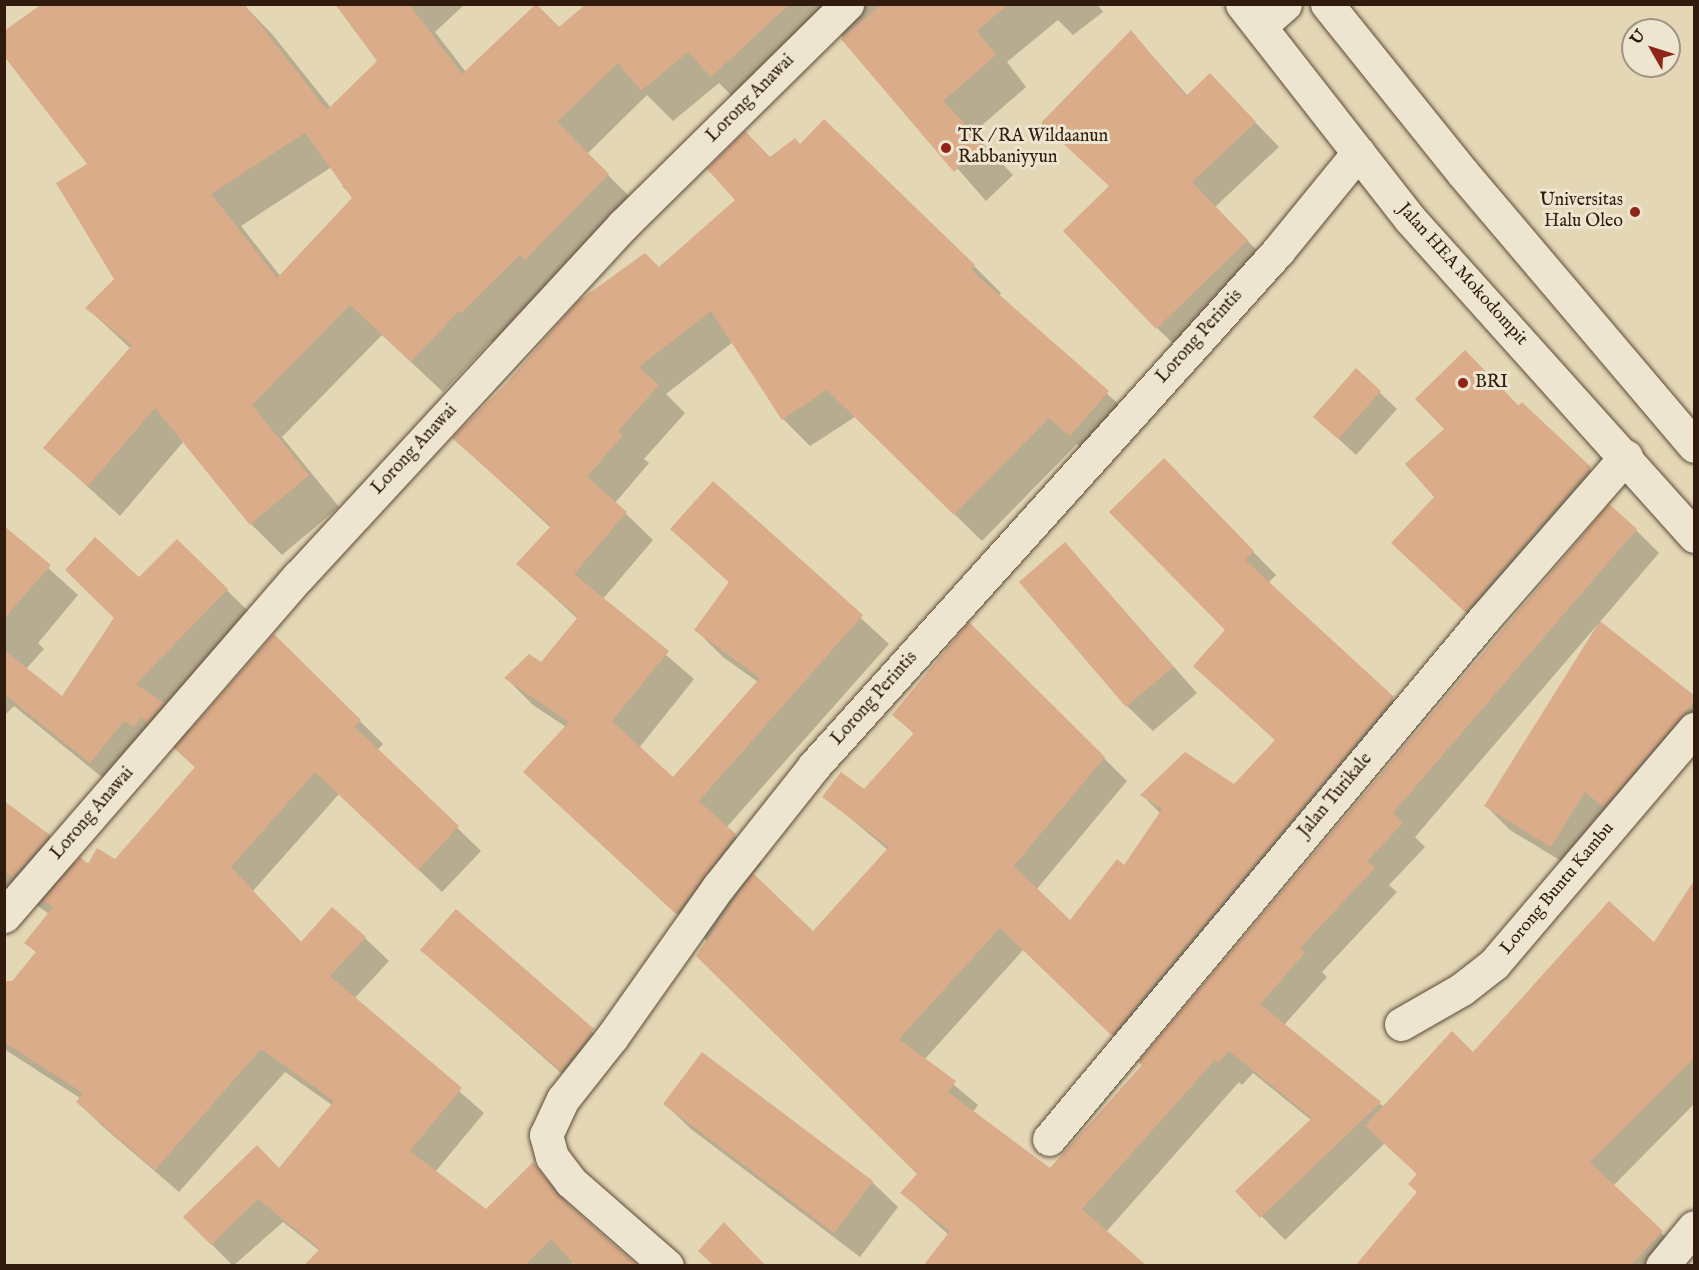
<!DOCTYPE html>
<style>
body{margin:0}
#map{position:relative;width:1699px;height:1270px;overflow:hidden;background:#e4d7b5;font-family:"IM FELL English",serif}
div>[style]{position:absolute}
.shadow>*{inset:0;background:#0003}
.building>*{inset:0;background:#daac89}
.roads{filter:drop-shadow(0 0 2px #5d4a38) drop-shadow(0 0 2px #5d4a38)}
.minor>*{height:33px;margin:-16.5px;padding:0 16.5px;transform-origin:16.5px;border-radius:16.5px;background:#ede5cf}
.dots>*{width:16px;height:16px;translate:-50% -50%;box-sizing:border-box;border:3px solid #ede5cf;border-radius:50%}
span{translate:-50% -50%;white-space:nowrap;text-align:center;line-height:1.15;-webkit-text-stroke:6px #ede5cf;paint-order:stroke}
.street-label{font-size:18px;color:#301b0e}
.poi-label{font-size:18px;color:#301b0e}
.left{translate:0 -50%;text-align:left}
.right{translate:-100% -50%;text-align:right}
.frame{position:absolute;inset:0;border:6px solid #301b0e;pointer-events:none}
.north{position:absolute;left:1621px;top:18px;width:60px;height:60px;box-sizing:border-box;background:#ede5cf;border:2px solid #a19482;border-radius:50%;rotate:309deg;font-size:16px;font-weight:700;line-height:24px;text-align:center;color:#301b0e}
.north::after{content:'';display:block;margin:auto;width:21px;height:27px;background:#8f2418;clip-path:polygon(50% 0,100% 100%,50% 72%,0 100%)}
</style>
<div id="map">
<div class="shadow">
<i style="clip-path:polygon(evenodd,243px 4px,272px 34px,331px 108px,379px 61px,337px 4px,465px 4px,435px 32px,466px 72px,537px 5px,560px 28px,588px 4px,1097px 4px,1103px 12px,1073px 35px,1058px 20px,1007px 62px,1026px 87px,973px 133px,1013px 175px,986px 201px,832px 25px,750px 114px,719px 83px,673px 121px,647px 95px,587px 154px,639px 206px,493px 343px,491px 341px,443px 392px,382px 335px,282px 437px,339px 507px,282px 555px,251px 524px,184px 441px,120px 516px,45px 448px,131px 349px,87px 308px,116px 279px,89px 164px,243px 4px,333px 166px,346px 183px,342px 186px,354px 198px,281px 277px,241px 226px,333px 166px)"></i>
<i style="clip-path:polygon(1131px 32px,1188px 96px,1233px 99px,1279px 147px,1215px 207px,1271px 265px,1181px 351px,1157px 328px,1111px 187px)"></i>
<i style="clip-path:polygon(800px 146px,974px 266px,1001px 293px,999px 296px,1135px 419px,1097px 462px,1077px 444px,982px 541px,855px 417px,810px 446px,783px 419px,733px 342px,666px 394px,685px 413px,644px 459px,649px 463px,615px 503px,653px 540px,602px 600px,694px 679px,639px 748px,673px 779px,758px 682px,723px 657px,696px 630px,730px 583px,672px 529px,714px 483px,889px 644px,726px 828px,762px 863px,753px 874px,813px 934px,888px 850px,824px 796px,864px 792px,915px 735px,894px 715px,969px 624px,1127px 781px,1036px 890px,1070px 923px,1124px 867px,1161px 814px,1142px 795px,1234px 786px,1276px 741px,1195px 666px,1227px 630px,1164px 461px,1276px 575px,1268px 583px,1416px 721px,1135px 1057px,1024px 949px,924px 1060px,978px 1105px,973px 1112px,1051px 1170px,1636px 530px,1659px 553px,1599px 623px,1694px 698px,1694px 753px,1576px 870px,1510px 830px,1486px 806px,1598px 624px,1415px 837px,1425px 847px,1389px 885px,1397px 892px,1322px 972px,1327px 977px,1284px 1025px,1384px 1107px,1655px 945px,1694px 882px,1694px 1104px,1613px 1186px,1685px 1256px,1676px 1266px,1489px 1266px,1419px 1192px,1418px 1175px,1385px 1143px,1285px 1240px,1237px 1191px,1311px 1120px,1253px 1073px,1242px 1085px,1239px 1082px,1106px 1232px,949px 1235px,902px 1193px,919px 1174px,710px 944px,525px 772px,566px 727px,533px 705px,506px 678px,541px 664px,578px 619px,518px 564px,551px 528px,454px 438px,659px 269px,737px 200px,770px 158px)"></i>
<i style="clip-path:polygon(1356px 370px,1397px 409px,1356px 455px,1315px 417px)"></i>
<i style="clip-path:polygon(1522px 404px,1614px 492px,1490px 635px,1393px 543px,1436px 497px,1446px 429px)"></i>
<i style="clip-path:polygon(4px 528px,78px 595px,38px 643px,44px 649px,26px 669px,62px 699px,139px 579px,177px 541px,256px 619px,169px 709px,191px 731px,274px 636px,383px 744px,377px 750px,481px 851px,442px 892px,339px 794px,253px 891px,302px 943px,365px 938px,389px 961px,354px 999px,484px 1113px,435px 1172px,486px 1211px,533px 1164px,576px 1213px,574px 1262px,570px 1266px,465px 1266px,320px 1251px,283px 1222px,233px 1266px,185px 1217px,280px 1170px,332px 1105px,285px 1072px,179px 1192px,101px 1125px,78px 1102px,80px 1098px,4px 1049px,4px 993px,37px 953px,26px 942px,49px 914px,19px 892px,4px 918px,4px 803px,49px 836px,76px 864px,115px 861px,196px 768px,170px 744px,119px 791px,14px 706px,4px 716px)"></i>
<i style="clip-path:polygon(1065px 544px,1197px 693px,1153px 731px,1127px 706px)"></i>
<i style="clip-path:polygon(456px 911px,619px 1056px,587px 1096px,422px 950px)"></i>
<i style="clip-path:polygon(702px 1054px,872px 1182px,898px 1207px,860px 1257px,691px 1129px,665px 1104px)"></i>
</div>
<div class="building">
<i style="clip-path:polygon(evenodd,42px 4px,244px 4px,327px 110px,377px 61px,335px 4px,409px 4px,462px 74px,536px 4px,559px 27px,586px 4px,790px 4px,711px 77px,688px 52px,641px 91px,618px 63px,557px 122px,609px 174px,525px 260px,520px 255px,461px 313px,459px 311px,411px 362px,350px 305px,252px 405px,309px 475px,250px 525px,155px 408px,88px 486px,43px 448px,132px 345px,85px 308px,114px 279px,56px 183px,87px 164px,4px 56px,4px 31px,42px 4px,305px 133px,352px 198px,277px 278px,211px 194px,305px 133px)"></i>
<i style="clip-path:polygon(882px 4px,1009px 4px,977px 31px,996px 55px,943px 101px,983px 143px,954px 172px,841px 39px)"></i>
<i style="clip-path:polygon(1131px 30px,1186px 96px,1210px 73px,1256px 122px,1192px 182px,1248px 240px,1156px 329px,1063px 231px,1109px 186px,1041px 123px)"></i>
<i style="clip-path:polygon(824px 119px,975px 265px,971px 270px,1109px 391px,1070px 436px,1049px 418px,954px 515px,827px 390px,782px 420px,711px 311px,639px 367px,659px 385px,618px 431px,623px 435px,587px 477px,627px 512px,574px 574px,669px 651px,612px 721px,673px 777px,760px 678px,694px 630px,729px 582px,670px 529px,713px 481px,863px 615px,699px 801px,736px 834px,676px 914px,523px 772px,569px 722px,504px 678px,529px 654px,541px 662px,578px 617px,516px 564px,551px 526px,452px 438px,503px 387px,577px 302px,645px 253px,659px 267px,735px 200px,707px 169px,745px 131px,770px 157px,795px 138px,800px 144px)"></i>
<i style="clip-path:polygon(1465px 350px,1519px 406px,1522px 402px,1591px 467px,1465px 612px,1391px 543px,1434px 497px,1405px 464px,1444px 429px,1415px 399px)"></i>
<i style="clip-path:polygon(1356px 368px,1381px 391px,1338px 439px,1313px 417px)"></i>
<i style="clip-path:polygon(1164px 458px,1254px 551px,1245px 560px,1394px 697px,1111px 1035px,1000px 928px,899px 1039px,956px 1081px,948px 1092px,1050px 1168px,1142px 1065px,1138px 1062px,1609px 504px,1637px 529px,1393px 813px,1403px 823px,1367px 861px,1375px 868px,1300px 948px,1305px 953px,1260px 1004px,1381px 1102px,1260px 1218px,1235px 1191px,1312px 1118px,1229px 1051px,1218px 1063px,1215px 1060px,1082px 1209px,1147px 1266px,923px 1266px,950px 1231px,900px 1193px,917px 1174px,696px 956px,753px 873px,813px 931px,889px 847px,822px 797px,841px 772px,864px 789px,914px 733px,892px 715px,969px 622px,1105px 757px,1014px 866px,1070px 920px,1117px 859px,1124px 865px,1162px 809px,1140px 795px,1185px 752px,1234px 784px,1275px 740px,1193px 666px,1225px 630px,1109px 512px)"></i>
<i style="clip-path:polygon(4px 526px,51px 565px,4px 619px)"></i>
<i style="clip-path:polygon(95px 537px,139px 577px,177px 539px,228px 589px,136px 684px,164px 703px,147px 723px,141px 717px,134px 727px,124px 721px,90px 763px,4px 694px,4px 650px,62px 696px,114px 618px,65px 570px)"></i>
<i style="clip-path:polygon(1065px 542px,1173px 667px,1126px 707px,1019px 582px)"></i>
<i style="clip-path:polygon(1600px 621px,1695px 696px,1695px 701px,1603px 807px,1585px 792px,1551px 847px,1484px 806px)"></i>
<i style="clip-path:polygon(274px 634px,361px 720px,354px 726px,459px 826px,418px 870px,315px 772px,231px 867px,301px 942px,332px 907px,366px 937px,330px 976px,462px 1088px,410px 1151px,486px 1209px,533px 1162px,559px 1196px,638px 1266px,576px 1266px,551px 1239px,524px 1266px,303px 1266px,320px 1249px,258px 1199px,211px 1245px,183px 1217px,257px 1145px,279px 1168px,334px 1101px,261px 1049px,155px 1170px,76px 1102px,83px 1093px,4px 1042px,4px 981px,12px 981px,36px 952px,24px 943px,53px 907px,43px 900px,80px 857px,88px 864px,97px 848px,115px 859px,195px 767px,174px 748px)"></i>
<i style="clip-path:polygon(4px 801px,50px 835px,13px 877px,4px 871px)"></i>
<i style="clip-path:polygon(1695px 879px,1695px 1057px,1590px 1162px,1663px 1231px,1630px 1266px,1355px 1266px,1417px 1192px,1408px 1184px,1417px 1174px,1365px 1126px,1452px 1031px,1473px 1052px,1609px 901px,1654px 942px)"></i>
<i style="clip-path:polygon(456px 909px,594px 1029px,561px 1071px,420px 950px)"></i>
<i style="clip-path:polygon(702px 1052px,873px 1181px,834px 1233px,663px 1104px)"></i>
<i style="clip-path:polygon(724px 1222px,766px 1266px,714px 1266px,698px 1251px)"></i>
</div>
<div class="roads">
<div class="minor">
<i style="left:1242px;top:4px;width:273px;rotate:52deg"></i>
<i style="left:1410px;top:219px;width:426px;rotate:48.1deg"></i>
<i style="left:1327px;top:4px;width:216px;rotate:51.2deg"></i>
<i style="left:1462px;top:172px;width:359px;rotate:49.7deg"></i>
<i style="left:1260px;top:26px;width:33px;rotate:-41deg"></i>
<i style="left:4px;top:916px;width:450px;rotate:-49.1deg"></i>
<i style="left:299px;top:576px;width:478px;rotate:-47.3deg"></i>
<i style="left:623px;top:225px;width:315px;rotate:-44.6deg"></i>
<i style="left:1401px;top:1024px;width:70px;rotate:-29.8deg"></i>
<i style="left:1462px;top:989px;width:41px;rotate:-38deg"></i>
<i style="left:1494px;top:964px;width:309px;rotate:-49.6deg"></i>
<i style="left:1049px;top:1139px;width:678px;rotate:-50.09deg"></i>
<i style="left:1484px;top:619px;width:216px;rotate:-48.9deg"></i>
<i style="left:667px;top:1266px;width:128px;rotate:-138.8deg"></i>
<i style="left:571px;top:1182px;width:31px;rotate:-127deg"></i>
<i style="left:552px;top:1157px;width:23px;rotate:-105deg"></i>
<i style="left:546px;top:1135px;width:40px;rotate:-65deg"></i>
<i style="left:563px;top:1099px;width:79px;rotate:-51.7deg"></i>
<i style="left:612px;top:1037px;width:185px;rotate:-54.7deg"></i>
<i style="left:719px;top:886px;width:153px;rotate:-51.6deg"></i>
<i style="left:814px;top:766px;width:693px;rotate:-47.98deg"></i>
<i style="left:1278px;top:251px;width:127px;rotate:-50.8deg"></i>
<i style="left:1662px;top:1266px;width:50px;rotate:-50.6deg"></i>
</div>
</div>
<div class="dots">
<i style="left:946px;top:148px;background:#8f2418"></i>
<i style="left:1635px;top:212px;background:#8f2418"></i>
<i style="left:1463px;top:383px;background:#8f2418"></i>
</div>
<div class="street-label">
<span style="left:751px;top:99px;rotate:-45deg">Lorong Anawai</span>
<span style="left:1462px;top:275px;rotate:48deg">Jalan HEA Mokodompit</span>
<span style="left:1200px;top:337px;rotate:-48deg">Lorong Perintis</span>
<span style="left:415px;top:450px;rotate:-47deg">Lorong Anawai</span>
<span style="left:875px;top:699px;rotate:-48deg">Lorong Perintis</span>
<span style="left:1336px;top:796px;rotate:-50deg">Jalan Turikale</span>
<span style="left:93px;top:814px;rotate:-49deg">Lorong Anawai</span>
<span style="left:1558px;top:889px;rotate:-50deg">Lorong Buntu Kambu</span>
</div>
<div class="poi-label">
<span class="left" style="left:958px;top:148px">TK / RA Wildaanun<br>Rabbaniyyun</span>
<span class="right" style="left:1623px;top:212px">Universitas<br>Halu Oleo</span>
<span class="left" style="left:1475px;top:383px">BRI</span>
</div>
<div class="frame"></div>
<div class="north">U</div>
</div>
